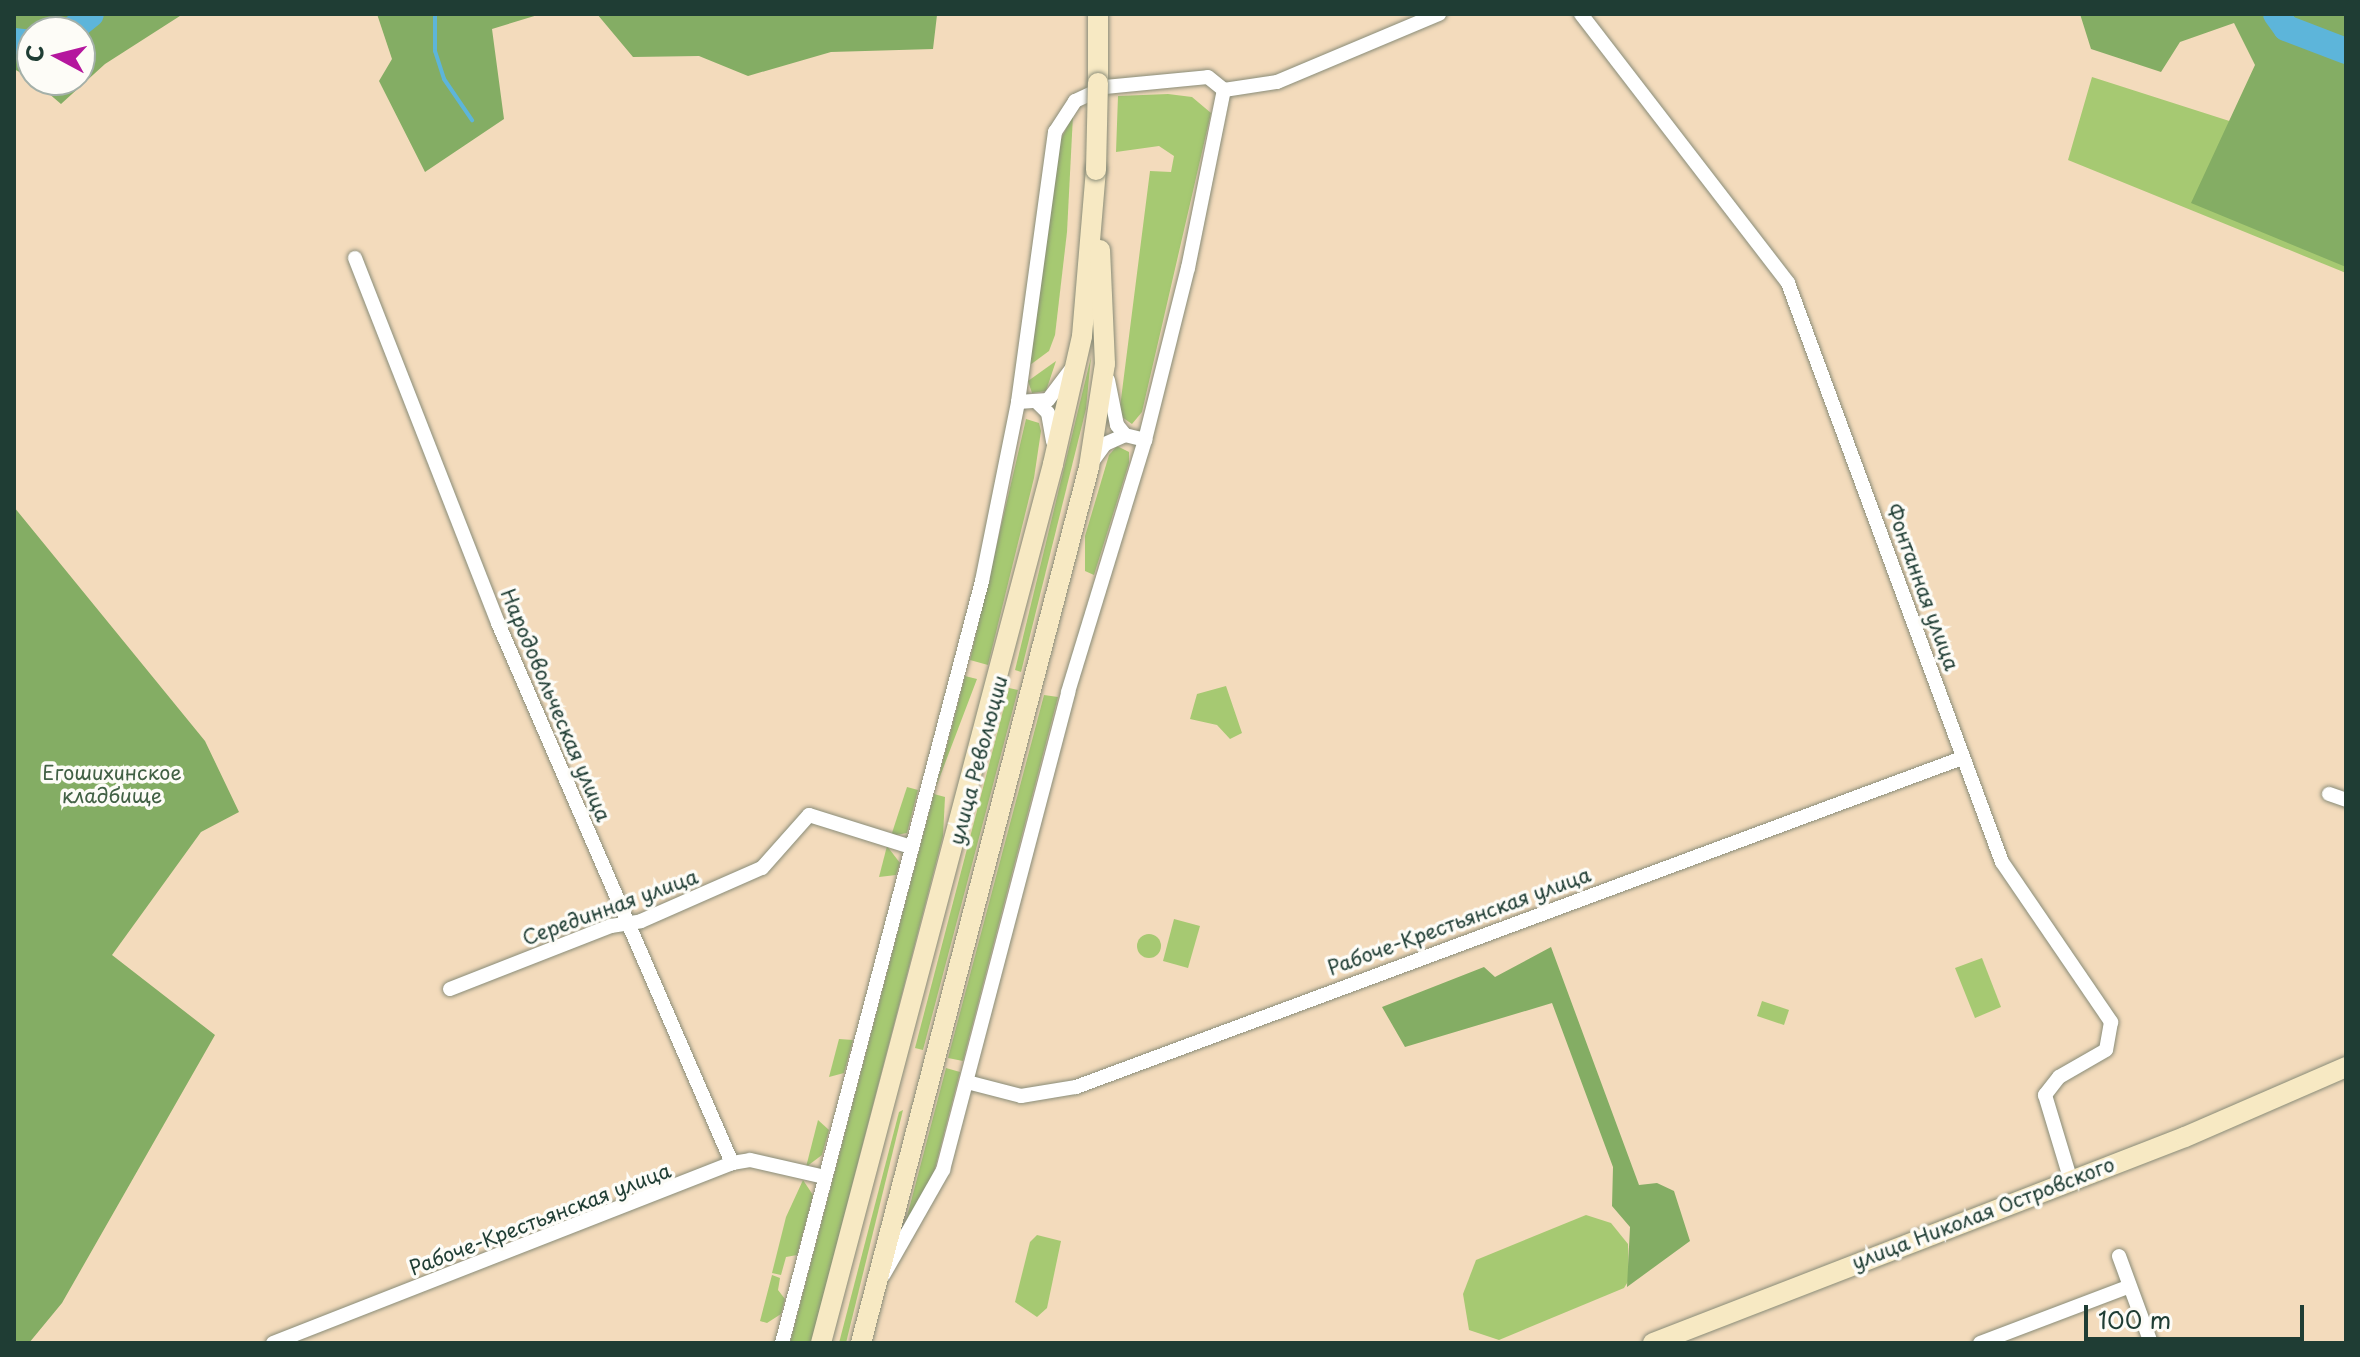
<!DOCTYPE html>
<meta charset="utf-8">
<style>
body{margin:0}
#map{position:relative;width:2360px;height:1357px;overflow:hidden;background:#f3dbbc;font-family:"Playpen Sans",sans-serif}
div>[style]{position:absolute}
.green>*{inset:0;background:#a6c972}
.round{border-radius:50%}
.forest>*{inset:0;background:#84ad64}
.stream>*{height:4px;margin:-2px;padding:0 2px;transform-origin:2px;border-radius:2px;background:#5db5da}
.river>*{height:26px;margin:-13px;padding:0 13px;transform-origin:13px;border-radius:13px;background:#5db5da}
.roads{filter:drop-shadow(0 0 2px #898c78) drop-shadow(0 0 2px #898c78)}
.street>*{height:14px;margin:-7px;padding:0 7px;transform-origin:7px;border-radius:7px;background:#fff}
.secondary>*{height:20px;margin:-10px;padding:0 10px;transform-origin:10px;border-radius:10px;background:#f7e9c3}
.bridges{filter:drop-shadow(0 0 2px #898c78) drop-shadow(0 0 2px #898c78)}
.secondary-bridge>*{height:20px;margin:-10px;padding:0 10px;transform-origin:10px;border-radius:10px;background:#f7e9c3}
span{translate:-50% -50%;white-space:nowrap;text-align:center;line-height:1.15;-webkit-text-stroke:7px #fdfcf7;paint-order:stroke}
.street-label{font-size:20px;color:#1f3d34}
.park-label{font-size:20px;color:#416044}
.frame{position:absolute;inset:0;border:16px solid #1f3d34;pointer-events:none}
.north{position:absolute;left:16px;top:16px;width:80px;height:80px;box-sizing:border-box;background:#fdfcf7;border:2px solid #a4b0a9;border-radius:50%;rotate:277deg;font-size:22px;font-weight:700;line-height:32px;text-align:center;color:#1f3d34}
.north::after{content:'';display:block;margin:auto;width:28px;height:36px;background:#b5179e;clip-path:polygon(50% 0,100% 100%,50% 72%,0 100%)}
.scale{position:absolute;left:2084px;top:1305px;width:220px;height:36px;box-sizing:border-box;border:4px solid #1f3d34;border-top:0;padding-left:10px;font-size:24px;line-height:28px;white-space:nowrap;color:#1f3d34;-webkit-text-stroke:6px #fdfcf7;paint-order:stroke}
</style>
<div id="map">
<div class="green">
<i style="clip-path:polygon(2346px 14px,2346px 273px,2068px 160px,2092px 77px,2245px 126px)"></i>
<i style="clip-path:polygon(1168px 94px,1192px 97px,1211px 113px,1142px 412px,1132px 424px,1119px 415px,1150px 171px,1171px 172px,1174px 156px,1159px 146px,1116px 152px,1118px 96px)"></i>
<i style="clip-path:polygon(1073px 115px,1067px 232px,1055px 335px,1049px 351px,1030px 365px,1059px 143px)"></i>
<i style="clip-path:polygon(1091px 357px,1086px 409px,1021px 672px,1015px 670px)"></i>
<i style="clip-path:polygon(1056px 361px,1046px 391px,1032px 393px,1028px 381px)"></i>
<i style="clip-path:polygon(1026px 419px,1039px 423px,1041px 431px,1034px 478px,988px 665px,970px 660px)"></i>
<i style="clip-path:polygon(1117px 446px,1129px 452px,1129px 463px,1094px 575px,1085px 571px,1085px 536px,1109px 455px)"></i>
<i style="clip-path:polygon(965px 676px,977px 679px,936px 787px,953px 723px)"></i>
<i style="clip-path:polygon(1226px 686px,1242px 733px,1230px 739px,1217px 725px,1190px 719px,1197px 694px)"></i>
<i style="clip-path:polygon(1009px 688px,1018px 690px,923px 1050px,915px 1048px)"></i>
<i style="clip-path:polygon(1044px 695px,1058px 697px,963px 1061px,948px 1058px)"></i>
<i style="clip-path:polygon(907px 787px,918px 790px,907px 833px,891px 836px)"></i>
<i style="clip-path:polygon(934px 794px,945px 797px,943px 836px,811px 1343px,790px 1343px)"></i>
<i style="clip-path:polygon(887px 846px,900px 863px,896px 875px,879px 877px)"></i>
<i style="clip-path:polygon(1174px 919px,1200px 926px,1188px 968px,1163px 961px)"></i>
<i class="round" style="left:1137px;top:934px;width:24px;height:24px"></i>
<i style="clip-path:polygon(1982px 958px,2001px 1007px,1975px 1018px,1955px 968px)"></i>
<i style="clip-path:polygon(1762px 1001px,1789px 1010px,1784px 1025px,1757px 1016px)"></i>
<i style="clip-path:polygon(839px 1039px,853px 1040px,844px 1073px,829px 1077px)"></i>
<i style="clip-path:polygon(946px 1068px,960px 1072px,934px 1172px,904px 1228px)"></i>
<i style="clip-path:polygon(903px 1110px,846px 1343px,839px 1343px,899px 1112px)"></i>
<i style="clip-path:polygon(818px 1120px,829px 1130px,822px 1155px,806px 1167px)"></i>
<i style="clip-path:polygon(803px 1180px,813px 1195px,797px 1255px,786px 1257px,781px 1275px,772px 1273px,786px 1217px)"></i>
<i style="clip-path:polygon(1586px 1215px,1611px 1223px,1628px 1244px,1629px 1280px,1624px 1288px,1499px 1340px,1469px 1330px,1463px 1294px,1476px 1260px)"></i>
<i style="clip-path:polygon(1037px 1235px,1061px 1241px,1047px 1308px,1037px 1317px,1015px 1302px,1030px 1242px)"></i>
<i style="clip-path:polygon(772px 1275px,780px 1278px,778px 1290px,785px 1299px,781px 1314px,767px 1323px,760px 1321px)"></i>
</div>
<div class="forest">
<i style="clip-path:polygon(14px 14px,183px 14px,105px 64px,61px 104px,33px 80px,80px 80px,80px 32px,32px 32px,32px 79px,14px 69px)"></i>
<i style="clip-path:polygon(377px 14px,541px 14px,492px 29px,504px 119px,425px 172px,379px 81px,392px 59px)"></i>
<i style="clip-path:polygon(597px 14px,936px 14px,937px 15px,933px 49px,831px 52px,748px 76px,699px 56px,633px 57px)"></i>
<i style="clip-path:polygon(2080px 14px,2346px 14px,2346px 267px,2191px 203px,2255px 65px,2234px 23px,2180px 42px,2161px 72px,2091px 49px)"></i>
<i style="clip-path:polygon(14px 507px,205px 741px,239px 812px,201px 832px,112px 955px,215px 1035px,62px 1303px,29px 1343px,14px 1343px)"></i>
<i style="clip-path:polygon(1551px 947px,1639px 1185px,1657px 1183px,1674px 1191px,1690px 1241px,1627px 1287px,1630px 1227px,1612px 1206px,1613px 1167px,1552px 1003px,1405px 1047px,1382px 1007px,1484px 967px,1495px 977px)"></i>
</div>
<div class="stream">
<i style="left:435px;top:14px;width:37px;rotate:90deg"></i>
<i style="left:435px;top:51px;width:29px;rotate:72deg"></i>
<i style="left:444px;top:79px;width:50px;rotate:55.7deg"></i>
</div>
<div class="river">
<i style="left:2276px;top:14px;width:17px;rotate:54deg"></i>
<i style="left:2286px;top:28px;width:64px;rotate:21deg"></i>
<i style="left:69px;top:32px;width:28px;rotate:-39deg"></i>
<i style="left:14px;top:41px;width:18px;rotate:6deg"></i>
</div>
<div class="roads">
<div class="street">
<i style="left:1581px;top:14px;width:339px;rotate:52.4deg"></i>
<i style="left:1788px;top:283px;width:617px;rotate:69.72deg"></i>
<i style="left:2002px;top:862px;width:194px;rotate:55.7deg"></i>
<i style="left:2111px;top:1022px;width:28px;rotate:100deg"></i>
<i style="left:2106px;top:1050px;width:54px;rotate:150.1deg"></i>
<i style="left:2059px;top:1077px;width:23px;rotate:128deg"></i>
<i style="left:2045px;top:1095px;width:87px;rotate:73.2deg"></i>
<i style="left:1224px;top:90px;width:54px;rotate:-8.6deg"></i>
<i style="left:1277px;top:82px;width:176px;rotate:-22.8deg"></i>
<i style="left:355px;top:258px;width:392px;rotate:68.6deg"></i>
<i style="left:498px;top:623px;width:589px;rotate:66.57deg"></i>
<i style="left:1108px;top:380px;width:46px;rotate:78.7deg"></i>
<i style="left:1117px;top:425px;width:13px;rotate:51deg"></i>
<i style="left:1125px;top:435px;width:21px;rotate:14deg"></i>
<i style="left:1018px;top:402px;width:30px;rotate:-4deg"></i>
<i style="left:1048px;top:400px;width:38px;rotate:-53deg"></i>
<i style="left:1038px;top:403px;width:14px;rotate:45deg"></i>
<i style="left:1048px;top:413px;width:29px;rotate:80deg"></i>
<i style="left:1092px;top:462px;width:22px;rotate:-54deg"></i>
<i style="left:1105px;top:444px;width:22px;rotate:-24deg"></i>
<i style="left:2329px;top:794px;width:18px;rotate:19deg"></i>
<i style="left:450px;top:989px;width:173px;rotate:-21.4deg"></i>
<i style="left:611px;top:926px;width:30px;rotate:-9deg"></i>
<i style="left:641px;top:921px;width:132px;rotate:-23.7deg"></i>
<i style="left:762px;top:868px;width:71px;rotate:-48.4deg"></i>
<i style="left:809px;top:815px;width:107px;rotate:17.4deg"></i>
<i style="left:967px;top:1082px;width:56px;rotate:14.5deg"></i>
<i style="left:1021px;top:1096px;width:56px;rotate:-9.3deg"></i>
<i style="left:1076px;top:1087px;width:945px;rotate:-20.37deg"></i>
<i style="left:2119px;top:1256px;width:93px;rotate:69.8deg"></i>
<i style="left:884px;top:1274px;width:120px;rotate:-60.4deg"></i>
<i style="left:943px;top:1170px;width:494px;rotate:-75.3deg"></i>
<i style="left:1068px;top:692px;width:264px;rotate:-73deg"></i>
<i style="left:1145px;top:440px;width:177px;rotate:-76deg"></i>
<i style="left:1188px;top:268px;width:182px;rotate:-78.6deg"></i>
<i style="left:273px;top:1343px;width:493px;rotate:-21.4deg"></i>
<i style="left:732px;top:1163px;width:18px;rotate:-9deg"></i>
<i style="left:750px;top:1160px;width:77px;rotate:12.8deg"></i>
<i style="left:782px;top:1343px;width:788px;rotate:-75.29deg"></i>
<i style="left:982px;top:581px;width:183px;rotate:-78.6deg"></i>
<i style="left:1018px;top:402px;width:273px;rotate:-82.2deg"></i>
<i style="left:1055px;top:132px;width:37px;rotate:-57deg"></i>
<i style="left:1075px;top:101px;width:33px;rotate:-25deg"></i>
<i style="left:1105px;top:87px;width:103px;rotate:-5.5deg"></i>
<i style="left:1208px;top:77px;width:21px;rotate:39deg"></i>
<i style="left:1980px;top:1343px;width:160px;rotate:-20.8deg"></i>
</div>
<div class="secondary">
<i style="left:1098px;top:14px;width:69px;rotate:90deg"></i>
<i style="left:821px;top:1343px;width:909px;rotate:-75.21deg"></i>
<i style="left:1053px;top:464px;width:131px;rotate:-77.2deg"></i>
<i style="left:1082px;top:336px;width:167px;rotate:-85.2deg"></i>
<i style="left:861px;top:1343px;width:905px;rotate:-75.41deg"></i>
<i style="left:1089px;top:467px;width:104px;rotate:-81.2deg"></i>
<i style="left:1105px;top:364px;width:114px;rotate:-92.5deg"></i>
<i style="left:1653px;top:1343px;width:570px;rotate:-21.17deg"></i>
<i style="left:2185px;top:1137px;width:176px;rotate:-23.5deg"></i>
</div>
</div>
<div class="bridges">
<div class="secondary-bridge">
<i style="left:1096px;top:170px;width:87px;rotate:-88.7deg"></i>
</div>
</div>
<div class="street-label">
<span style="left:1923px;top:587px;rotate:70deg">Фонтанная улица</span>
<span style="left:556px;top:705px;rotate:67deg">Народовольческая улица</span>
<span style="left:978px;top:760px;rotate:-75deg">улица Революции</span>
<span style="left:610px;top:907px;rotate:-20deg">Серединная улица</span>
<span style="left:1459px;top:921px;rotate:-20deg">Рабоче-Крестьянская улица</span>
<span style="left:1983px;top:1213px;rotate:-21deg">улица Николая Островского</span>
<span style="left:540px;top:1219px;rotate:-21deg">Рабоче-Крестьянская улица</span>
</div>
<div class="park-label">
<span style="left:112px;top:784px">Егошихинское<br>кладбище</span>
</div>
<div class="frame"></div>
<div class="north">С</div>
<div class="scale">100 m</div>
</div>
